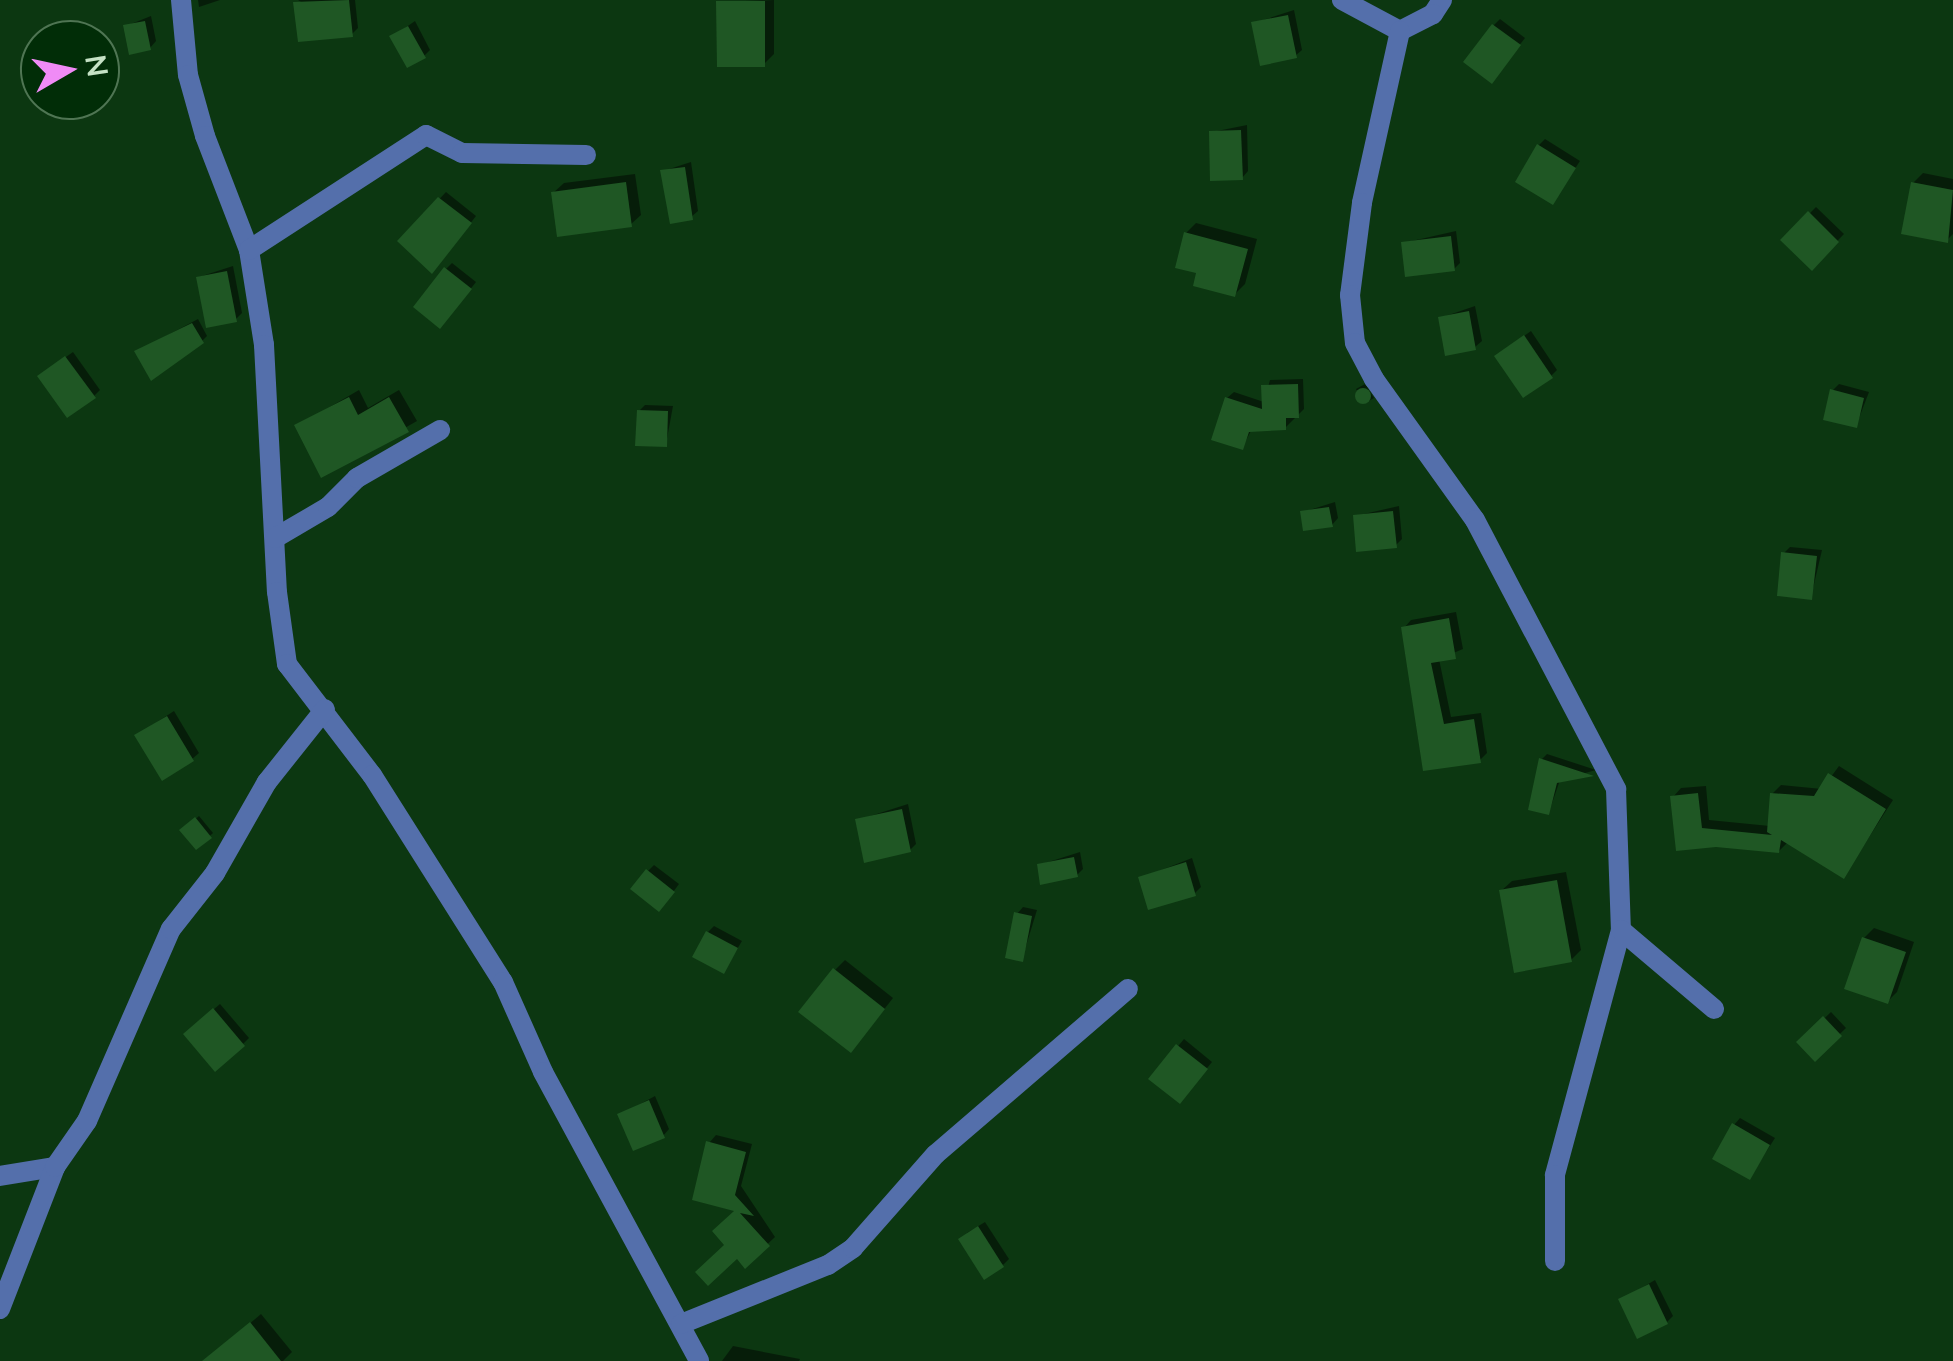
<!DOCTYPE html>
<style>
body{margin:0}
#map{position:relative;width:1953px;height:1361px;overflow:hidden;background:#0c3711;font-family:Lato,sans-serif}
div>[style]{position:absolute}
.shadow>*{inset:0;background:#0007}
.building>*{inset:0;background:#1f5724}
.round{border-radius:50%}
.street>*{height:20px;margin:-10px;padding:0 10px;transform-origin:10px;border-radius:10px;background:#546fab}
span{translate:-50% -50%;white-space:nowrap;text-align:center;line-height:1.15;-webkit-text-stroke:9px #012d07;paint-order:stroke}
.north{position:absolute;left:20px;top:20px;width:100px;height:100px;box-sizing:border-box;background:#012d07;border:2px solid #4f7553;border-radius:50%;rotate:81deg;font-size:28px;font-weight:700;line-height:40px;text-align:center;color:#c5e2c5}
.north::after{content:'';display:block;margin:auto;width:35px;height:45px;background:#f08bf6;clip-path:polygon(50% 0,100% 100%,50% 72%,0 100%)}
</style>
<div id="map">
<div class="shadow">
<i style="clip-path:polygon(198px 0,220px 0,199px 7px)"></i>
<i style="clip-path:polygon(298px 0,355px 0,358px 28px,352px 34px)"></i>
<i style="clip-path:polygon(774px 0,774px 54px,764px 64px,719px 2px)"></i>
<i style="clip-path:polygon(1294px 10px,1302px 50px,1295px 56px,1254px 23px)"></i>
<i style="clip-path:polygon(151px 16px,156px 41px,150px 48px,126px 26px)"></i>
<i style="clip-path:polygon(1500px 19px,1525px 38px,1497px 74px,1494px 25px)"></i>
<i style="clip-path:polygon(415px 21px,430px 50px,424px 56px,392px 37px)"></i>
<i style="clip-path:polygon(1247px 125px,1248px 171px,1242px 178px,1212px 132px)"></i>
<i style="clip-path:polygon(1545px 139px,1580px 161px,1553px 202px,1539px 145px)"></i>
<i style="clip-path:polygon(691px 162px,698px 211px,691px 217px,663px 171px)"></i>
<i style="clip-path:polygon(1923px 173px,1953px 179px,1953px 234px,1947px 240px,1913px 183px)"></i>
<i style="clip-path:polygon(635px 174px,641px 215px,630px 225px,553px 193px,564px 183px)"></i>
<i style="clip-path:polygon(446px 192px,476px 216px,438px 265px,401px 240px)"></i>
<i style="clip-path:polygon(1816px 207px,1844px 234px,1812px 267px,1784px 240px)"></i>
<i style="clip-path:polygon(1196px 223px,1257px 239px,1245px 284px,1234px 295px,1199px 272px,1186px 233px)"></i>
<i style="clip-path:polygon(1456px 231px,1460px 263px,1454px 269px,1403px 243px)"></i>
<i style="clip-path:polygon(452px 263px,476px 282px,446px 320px,446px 269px)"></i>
<i style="clip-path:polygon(233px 266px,242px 313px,236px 319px,199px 277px)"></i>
<i style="clip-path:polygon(1475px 306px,1482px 341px,1475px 347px,1440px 318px)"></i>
<i style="clip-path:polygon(198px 319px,207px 336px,202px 341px,138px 351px)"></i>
<i style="clip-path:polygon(1531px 331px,1557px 370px,1551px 376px,1504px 350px)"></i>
<i style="clip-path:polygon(73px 352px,100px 390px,94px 396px,46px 371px)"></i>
<i style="clip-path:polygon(1303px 379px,1304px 409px,1285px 428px,1252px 429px,1242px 448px,1227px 398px,1234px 392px,1264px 402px,1270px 380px)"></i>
<i style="clip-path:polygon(1365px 384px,1374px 398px,1363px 404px,1356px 389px)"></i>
<i style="clip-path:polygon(1839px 384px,1869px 392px,1856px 426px,1832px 391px)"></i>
<i style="clip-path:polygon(359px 390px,368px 408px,399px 390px,417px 421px,322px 475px,297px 426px)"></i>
<i style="clip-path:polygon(645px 405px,673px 406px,666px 444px,639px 411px)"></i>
<i style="clip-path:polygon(1335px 502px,1338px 518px,1332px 525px,1303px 512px)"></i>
<i style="clip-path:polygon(1399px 506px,1402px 539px,1396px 545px,1355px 516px)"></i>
<i style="clip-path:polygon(1790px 547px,1822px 550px,1811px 597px,1784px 553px)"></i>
<i style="clip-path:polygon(1456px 612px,1463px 649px,1439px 659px,1451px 717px,1481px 713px,1487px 753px,1479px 761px,1425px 769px,1404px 628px,1411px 620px)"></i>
<i style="clip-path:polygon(174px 711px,199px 753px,192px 759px,137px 735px)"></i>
<i style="clip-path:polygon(1547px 754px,1596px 770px,1560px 780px,1549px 812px,1541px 760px)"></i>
<i style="clip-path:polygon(1839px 766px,1893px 800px,1844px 876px,1788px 842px,1779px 851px,1716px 844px,1673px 797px,1681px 788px,1706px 786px,1709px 820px,1770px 826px,1772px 794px,1781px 785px,1822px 789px)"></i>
<i style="clip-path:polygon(908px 804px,916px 844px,910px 850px,858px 820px)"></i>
<i style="clip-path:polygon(199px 816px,213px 833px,197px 847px,183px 830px)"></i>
<i style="clip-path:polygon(1080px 852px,1083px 869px,1077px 875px,1039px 865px)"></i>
<i style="clip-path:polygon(1192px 858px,1201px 887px,1195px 893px,1141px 878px)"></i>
<i style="clip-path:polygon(654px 865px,679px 884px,665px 903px,648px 871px)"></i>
<i style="clip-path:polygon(1566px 872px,1581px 950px,1571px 960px,1501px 891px,1512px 881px)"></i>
<i style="clip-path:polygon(1023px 907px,1037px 910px,1022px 959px,1017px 914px)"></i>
<i style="clip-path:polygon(714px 926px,742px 941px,724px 971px,708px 932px)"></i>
<i style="clip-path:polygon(1874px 928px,1914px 942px,1897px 992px,1887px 1002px,1864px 938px)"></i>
<i style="clip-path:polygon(845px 960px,893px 998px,860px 1040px,835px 970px)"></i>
<i style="clip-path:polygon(220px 1004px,249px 1038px,243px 1044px,192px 1028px)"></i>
<i style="clip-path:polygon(1831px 1012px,1846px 1028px,1815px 1058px,1800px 1042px)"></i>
<i style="clip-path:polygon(1184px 1039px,1212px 1062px,1185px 1095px,1152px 1078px)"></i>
<i style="clip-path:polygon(655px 1096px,669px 1129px,663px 1136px,620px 1115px)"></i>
<i style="clip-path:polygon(1740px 1118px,1775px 1138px,1750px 1177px,1734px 1125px)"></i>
<i style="clip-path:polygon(716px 1135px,752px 1144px,741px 1186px,775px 1237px,745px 1265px,727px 1244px,739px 1210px,709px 1143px)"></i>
<i style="clip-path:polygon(985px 1222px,1009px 1259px,1003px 1265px,967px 1233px)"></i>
<i style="clip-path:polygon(1655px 1280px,1673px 1316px,1667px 1322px,1621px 1300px)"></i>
<i style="clip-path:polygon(261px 1314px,292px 1352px,283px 1361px,217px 1361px,223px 1346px)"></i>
<i style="clip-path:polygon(733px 1346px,800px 1359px,799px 1361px,722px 1361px)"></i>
</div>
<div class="building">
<i style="clip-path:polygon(349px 0,353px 37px,298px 42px,293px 2px)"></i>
<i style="clip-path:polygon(716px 1px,765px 1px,765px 67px,717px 67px)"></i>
<i style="clip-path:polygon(1288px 15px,1297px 58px,1260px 66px,1251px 22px)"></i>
<i style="clip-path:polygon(145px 21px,151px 50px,129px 55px,123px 25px)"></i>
<i style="clip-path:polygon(1492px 24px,1521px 45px,1492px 84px,1463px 62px)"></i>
<i style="clip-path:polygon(408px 26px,426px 58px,407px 68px,389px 36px)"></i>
<i style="clip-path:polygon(1241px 130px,1243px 180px,1210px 181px,1209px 131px)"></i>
<i style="clip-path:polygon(1537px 144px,1576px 168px,1553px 205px,1515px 182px)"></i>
<i style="clip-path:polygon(685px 167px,693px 220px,670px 224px,660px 170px)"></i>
<i style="clip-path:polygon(626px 182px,632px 227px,557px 237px,551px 192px)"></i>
<i style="clip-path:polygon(1911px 182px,1953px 190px,1948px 243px,1901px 234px)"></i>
<i style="clip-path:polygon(438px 197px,472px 223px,432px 274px,397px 241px)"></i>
<i style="clip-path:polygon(1808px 211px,1839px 242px,1812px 271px,1780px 240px)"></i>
<i style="clip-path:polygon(1184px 232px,1248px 249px,1235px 297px,1193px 286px,1196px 273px,1175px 268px)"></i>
<i style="clip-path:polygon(1451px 236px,1455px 271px,1405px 277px,1401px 242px)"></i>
<i style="clip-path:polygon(444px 267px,472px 289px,440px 329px,413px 307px)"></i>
<i style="clip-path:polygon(227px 271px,237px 322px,206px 328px,196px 277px)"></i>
<i style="clip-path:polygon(1469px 311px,1476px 350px,1445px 356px,1438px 317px)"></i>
<i style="clip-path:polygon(192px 323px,204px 343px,151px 381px,134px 351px)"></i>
<i style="clip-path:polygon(1524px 335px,1553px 378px,1523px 398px,1494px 356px)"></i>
<i style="clip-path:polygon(65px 356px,96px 398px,67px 418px,37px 376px)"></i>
<i style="clip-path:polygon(1298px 384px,1299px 418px,1286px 418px,1286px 430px,1249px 432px,1243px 450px,1211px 440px,1225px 397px,1262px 409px,1261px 385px)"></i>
<i class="round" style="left:1355px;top:388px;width:16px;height:16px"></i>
<i style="clip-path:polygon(1830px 389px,1864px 398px,1857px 428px,1823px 420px)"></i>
<i style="clip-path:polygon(349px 397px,358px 415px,389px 397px,409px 432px,321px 478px,294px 425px)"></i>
<i style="clip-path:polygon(637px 410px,668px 411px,667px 447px,635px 446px)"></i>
<i style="clip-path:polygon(1329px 507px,1333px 527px,1303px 531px,1300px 511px)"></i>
<i style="clip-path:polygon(1393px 511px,1397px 548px,1356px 552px,1353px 515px)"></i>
<i style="clip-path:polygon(1781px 552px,1817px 556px,1812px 600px,1777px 596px)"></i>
<i style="clip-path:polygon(1449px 618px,1456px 659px,1431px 663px,1444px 724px,1474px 719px,1481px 763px,1423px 771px,1401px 627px)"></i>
<i style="clip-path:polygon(167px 716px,194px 761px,162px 781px,134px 735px)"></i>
<i style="clip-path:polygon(1539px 758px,1594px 776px,1557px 783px,1549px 815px,1528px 810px)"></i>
<i style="clip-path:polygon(1828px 773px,1886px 809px,1844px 879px,1781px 840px,1779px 853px,1716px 847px,1676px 851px,1670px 796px,1698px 793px,1702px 828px,1772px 835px,1767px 832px,1770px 793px,1814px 796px)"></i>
<i style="clip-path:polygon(902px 809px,911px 852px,864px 863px,855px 819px)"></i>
<i style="clip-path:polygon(195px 817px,212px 838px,196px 850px,179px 830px)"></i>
<i style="clip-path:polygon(1074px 857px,1078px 877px,1040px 885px,1037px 864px)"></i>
<i style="clip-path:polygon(1186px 862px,1196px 896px,1148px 910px,1138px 877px)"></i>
<i style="clip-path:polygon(646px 869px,675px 892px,659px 912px,630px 889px)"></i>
<i style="clip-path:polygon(1557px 880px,1572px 962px,1514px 973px,1499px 890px)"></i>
<i style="clip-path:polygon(1014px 912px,1032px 916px,1023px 962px,1005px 958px)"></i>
<i style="clip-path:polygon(706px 931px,738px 948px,724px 974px,692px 957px)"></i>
<i style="clip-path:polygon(1862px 937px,1906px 952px,1888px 1004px,1844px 989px)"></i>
<i style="clip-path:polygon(833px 968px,885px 1009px,851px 1053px,798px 1012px)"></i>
<i style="clip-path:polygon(213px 1008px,245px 1046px,215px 1072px,183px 1034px)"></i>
<i style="clip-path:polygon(1823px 1016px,1842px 1036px,1815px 1062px,1796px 1042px)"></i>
<i style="clip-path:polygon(1176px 1044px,1208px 1069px,1180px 1104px,1148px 1079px)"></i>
<i style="clip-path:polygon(649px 1100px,665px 1138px,633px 1151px,617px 1114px)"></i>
<i style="clip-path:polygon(1732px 1123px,1770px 1145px,1750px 1180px,1712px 1159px)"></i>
<i style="clip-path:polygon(706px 1141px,746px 1152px,735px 1195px,754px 1216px,740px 1213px,770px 1246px,745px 1269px,737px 1259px,708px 1286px,695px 1272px,724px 1245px,712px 1231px,734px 1211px,692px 1200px)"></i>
<i style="clip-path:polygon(978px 1226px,1004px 1267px,984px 1280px,958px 1239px)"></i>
<i style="clip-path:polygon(1649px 1284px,1668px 1324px,1637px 1339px,1618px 1299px)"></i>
<i style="clip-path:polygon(250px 1322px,281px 1361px,202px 1361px)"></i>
</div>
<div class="street">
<i style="left:181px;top:0;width:75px;rotate:84.7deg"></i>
<i style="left:188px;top:75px;width:63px;rotate:74.4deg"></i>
<i style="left:205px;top:136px;width:122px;rotate:68.9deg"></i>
<i style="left:249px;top:250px;width:96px;rotate:81deg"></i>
<i style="left:264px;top:345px;width:247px;rotate:87deg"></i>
<i style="left:277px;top:592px;width:73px;rotate:82.1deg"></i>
<i style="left:287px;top:664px;width:140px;rotate:52.6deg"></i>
<i style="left:372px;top:775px;width:245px;rotate:57.7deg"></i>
<i style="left:503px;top:982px;width:98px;rotate:66deg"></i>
<i style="left:543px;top:1072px;width:328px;rotate:61.6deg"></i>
<i style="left:1342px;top:0;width:66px;rotate:28.1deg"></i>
<i style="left:1442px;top:0;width:17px;rotate:123deg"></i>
<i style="left:1433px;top:14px;width:37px;rotate:153deg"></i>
<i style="left:1400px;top:31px;width:176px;rotate:102.5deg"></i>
<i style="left:1362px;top:203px;width:93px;rotate:97.4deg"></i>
<i style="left:1350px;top:295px;width:48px;rotate:84.1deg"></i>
<i style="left:1355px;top:343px;width:41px;rotate:62.2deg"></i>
<i style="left:1374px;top:379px;width:173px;rotate:54.4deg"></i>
<i style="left:1475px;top:520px;width:304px;rotate:62.3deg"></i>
<i style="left:1616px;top:789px;width:141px;rotate:88deg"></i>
<i style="left:1621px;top:930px;width:254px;rotate:105.1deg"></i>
<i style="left:1555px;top:1175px;width:86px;rotate:90deg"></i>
<i style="left:249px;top:250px;width:211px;rotate:-33deg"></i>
<i style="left:426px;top:135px;width:40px;rotate:26.6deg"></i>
<i style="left:462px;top:153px;width:124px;rotate:0.9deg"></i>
<i style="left:275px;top:538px;width:61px;rotate:-30.3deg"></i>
<i style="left:328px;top:507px;width:41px;rotate:-45deg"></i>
<i style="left:357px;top:478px;width:96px;rotate:-30deg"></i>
<i style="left:1621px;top:930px;width:122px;rotate:40.3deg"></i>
<i style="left:0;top:1176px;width:56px;rotate:-9.3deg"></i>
<i style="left:0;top:1309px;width:152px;rotate:-68.8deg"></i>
<i style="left:55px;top:1167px;width:56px;rotate:-55.2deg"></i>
<i style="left:87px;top:1121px;width:210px;rotate:-66.4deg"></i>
<i style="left:171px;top:929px;width:71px;rotate:-51.8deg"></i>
<i style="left:215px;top:873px;width:105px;rotate:-60.3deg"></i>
<i style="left:267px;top:782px;width:93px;rotate:-51.5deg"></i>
<i style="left:681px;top:1324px;width:158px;rotate:-21.9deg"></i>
<i style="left:828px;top:1265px;width:30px;rotate:-34deg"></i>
<i style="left:853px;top:1248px;width:125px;rotate:-48.6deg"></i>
<i style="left:936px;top:1154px;width:253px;rotate:-40.7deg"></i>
</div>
<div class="north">N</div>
</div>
